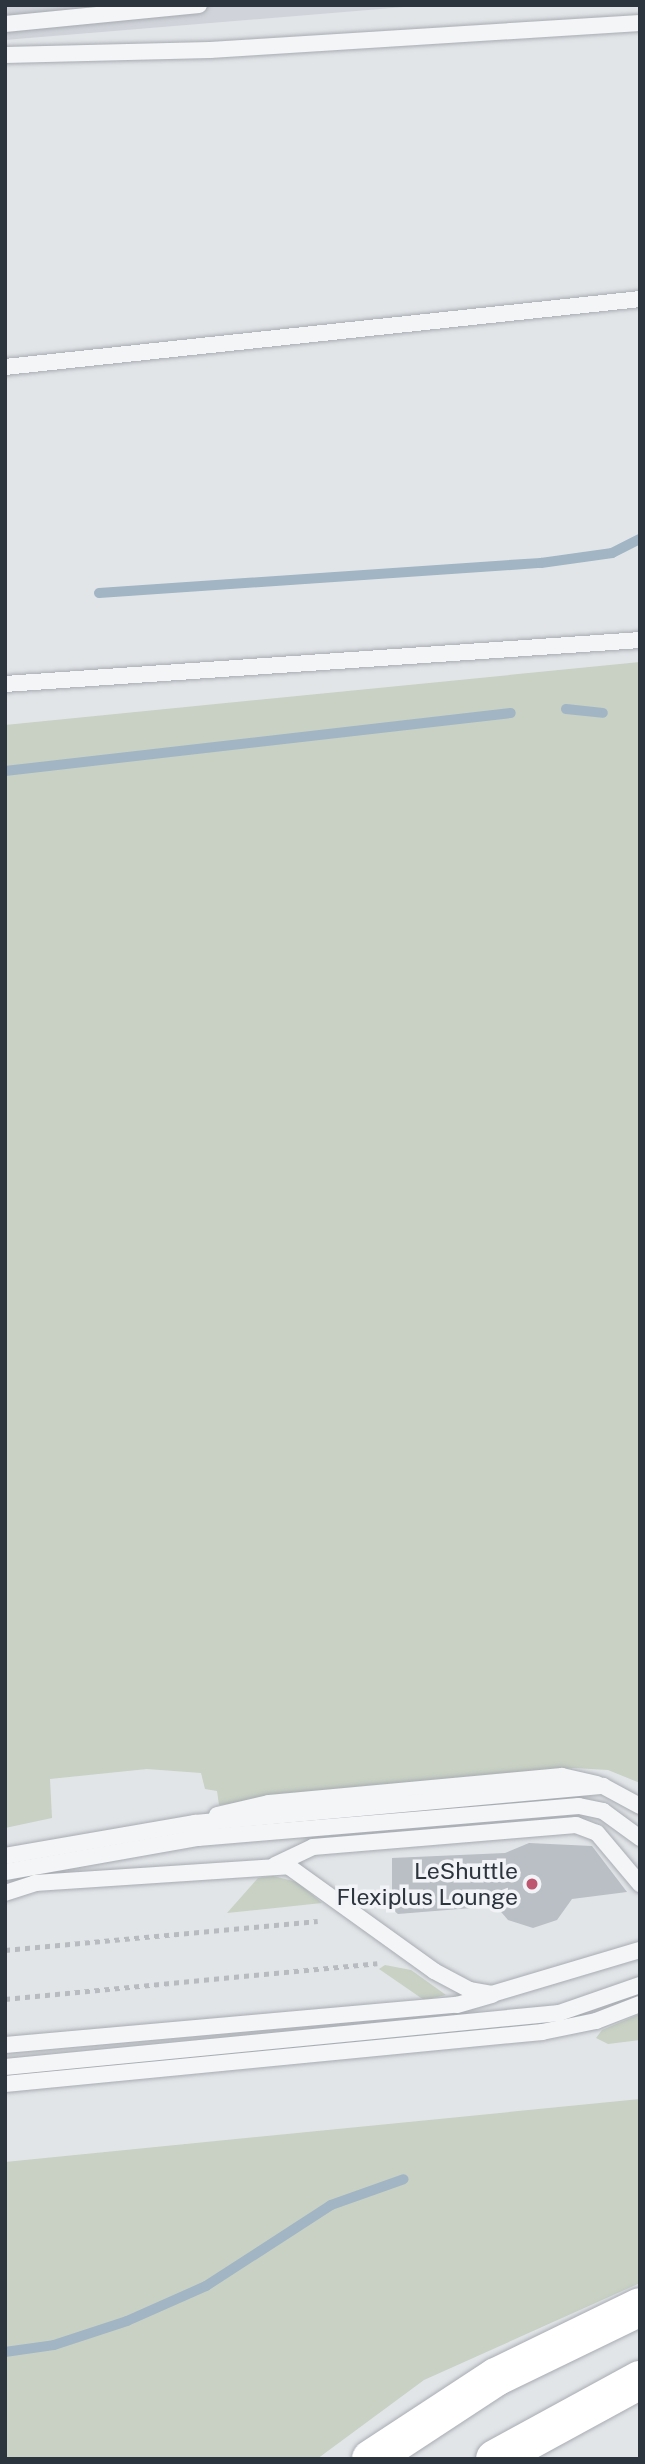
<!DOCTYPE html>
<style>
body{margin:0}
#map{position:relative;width:645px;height:2464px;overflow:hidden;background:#e2e5e8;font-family:"Public Sans",sans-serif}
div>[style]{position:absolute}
.built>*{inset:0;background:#d0d4da}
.green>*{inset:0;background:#c8d1c4}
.stream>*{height:10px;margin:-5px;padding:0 5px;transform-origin:5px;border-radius:5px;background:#a1b5c4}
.building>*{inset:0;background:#b9bfc5}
.path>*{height:4.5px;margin-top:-2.25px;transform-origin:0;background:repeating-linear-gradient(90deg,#b8bbc0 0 5px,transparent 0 10px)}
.roads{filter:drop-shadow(0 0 2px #a8acb2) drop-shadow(0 0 2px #a8acb2)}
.lane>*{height:16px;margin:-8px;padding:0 8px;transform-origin:8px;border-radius:8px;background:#f4f5f7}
.secondary>*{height:38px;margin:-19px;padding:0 19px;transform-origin:19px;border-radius:19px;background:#fff}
.dots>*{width:19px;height:19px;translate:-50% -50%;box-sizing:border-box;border:4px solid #f1f3f6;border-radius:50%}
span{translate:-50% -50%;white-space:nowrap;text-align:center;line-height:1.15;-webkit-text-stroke:7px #f1f3f6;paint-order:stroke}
.poi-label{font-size:23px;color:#2c343e}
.right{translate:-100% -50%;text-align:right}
.frame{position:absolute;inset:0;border:7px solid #2c343e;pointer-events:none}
</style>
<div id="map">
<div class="built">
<i style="clip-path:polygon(5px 5px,428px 5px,5px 40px)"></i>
</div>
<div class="green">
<i style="clip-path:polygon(640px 662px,640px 1783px,608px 1770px,574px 1768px,219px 1805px,217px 1791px,205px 1789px,201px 1773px,147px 1769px,50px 1779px,52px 1818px,5px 1828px,5px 725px)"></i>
<i style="clip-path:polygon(273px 1876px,297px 1882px,322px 1903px,227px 1913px,258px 1878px)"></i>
<i style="clip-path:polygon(385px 1965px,411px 1970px,446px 1995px,424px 2000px,379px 1969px)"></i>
<i style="clip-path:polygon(640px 2014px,640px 2040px,608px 2044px,596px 2038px,602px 2030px)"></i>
<i style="clip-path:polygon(640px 2099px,640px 2283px,424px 2380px,317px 2459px,5px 2459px,5px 2162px)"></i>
</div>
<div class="stream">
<i style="left:99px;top:593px;width:443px;rotate:-3.9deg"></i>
<i style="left:541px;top:563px;width:72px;rotate:-8deg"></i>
<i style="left:612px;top:553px;width:31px;rotate:-27deg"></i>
<i style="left:566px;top:709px;width:37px;rotate:6deg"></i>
<i style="left:5px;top:771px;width:509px;rotate:-6.54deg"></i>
<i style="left:5px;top:2352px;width:49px;rotate:-8.1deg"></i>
<i style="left:54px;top:2345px;width:77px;rotate:-18.2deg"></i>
<i style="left:127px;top:2321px;width:86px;rotate:-23.9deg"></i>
<i style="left:206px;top:2286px;width:149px;rotate:-32.9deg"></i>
<i style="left:331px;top:2205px;width:77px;rotate:-19.6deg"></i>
</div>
<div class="building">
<i style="clip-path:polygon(529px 1843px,592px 1846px,627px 1892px,572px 1899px,557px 1920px,533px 1928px,508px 1920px,496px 1906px,398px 1914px,392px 1909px,392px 1858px,505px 1853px)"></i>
</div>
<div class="path">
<i style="left:5px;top:1950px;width:314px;rotate:-5.3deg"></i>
<i style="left:5px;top:1999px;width:374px;rotate:-5.5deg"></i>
</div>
<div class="roads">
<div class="lane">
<i style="left:5px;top:24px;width:195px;rotate:-5.6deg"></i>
<i style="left:5px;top:55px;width:205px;rotate:-1.4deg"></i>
<i style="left:210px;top:50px;width:431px;rotate:-3.6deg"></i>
<i style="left:5px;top:367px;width:639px;rotate:-6.11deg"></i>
<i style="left:5px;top:684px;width:637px;rotate:-3.96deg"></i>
<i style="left:217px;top:1815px;width:53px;rotate:-13deg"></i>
<i style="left:269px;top:1803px;width:294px;rotate:-5.3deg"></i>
<i style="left:562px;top:1776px;width:36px;rotate:13deg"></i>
<i style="left:5px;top:1856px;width:193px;rotate:-9.9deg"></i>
<i style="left:195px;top:1823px;width:410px;rotate:-5.2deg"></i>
<i style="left:603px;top:1786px;width:42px;rotate:28.4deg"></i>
<i style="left:275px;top:1865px;width:42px;rotate:-25.3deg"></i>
<i style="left:313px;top:1847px;width:264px;rotate:-4.8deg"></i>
<i style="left:576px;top:1825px;width:22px;rotate:21deg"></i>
<i style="left:597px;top:1833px;width:67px;rotate:49.9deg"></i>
<i style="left:5px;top:1872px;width:196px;rotate:-10deg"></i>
<i style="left:198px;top:1838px;width:382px;rotate:-4.8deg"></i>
<i style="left:579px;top:1806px;width:25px;rotate:12deg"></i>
<i style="left:603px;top:1811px;width:46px;rotate:36.1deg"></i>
<i style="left:5px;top:1893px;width:32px;rotate:-18deg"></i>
<i style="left:35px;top:1883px;width:254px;rotate:-3.8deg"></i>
<i style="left:288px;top:1866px;width:180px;rotate:35.7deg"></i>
<i style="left:434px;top:1971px;width:40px;rotate:28deg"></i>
<i style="left:469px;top:1990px;width:23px;rotate:10deg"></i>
<i style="left:492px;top:1994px;width:154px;rotate:-16.6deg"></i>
<i style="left:5px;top:2045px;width:454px;rotate:-5.1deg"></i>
<i style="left:457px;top:2005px;width:37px;rotate:-16deg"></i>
<i style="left:5px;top:2067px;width:557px;rotate:-5.57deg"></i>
<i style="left:559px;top:2013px;width:86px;rotate:-19.1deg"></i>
<i style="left:5px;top:2084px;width:540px;rotate:-5.53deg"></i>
<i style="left:542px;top:2032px;width:55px;rotate:-11.5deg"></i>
<i style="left:596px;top:2021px;width:47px;rotate:-21.1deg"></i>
</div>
<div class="secondary">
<i style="left:371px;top:2459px;width:149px;rotate:-33.3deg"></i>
<i style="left:496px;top:2377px;width:160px;rotate:-25.9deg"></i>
<i style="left:495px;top:2459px;width:165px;rotate:-28.6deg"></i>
</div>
</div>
<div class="dots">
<i style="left:532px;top:1884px;background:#be566f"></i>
</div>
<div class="poi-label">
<span class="right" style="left:518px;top:1884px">LeShuttle<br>Flexiplus Lounge</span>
</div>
<div class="frame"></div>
</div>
